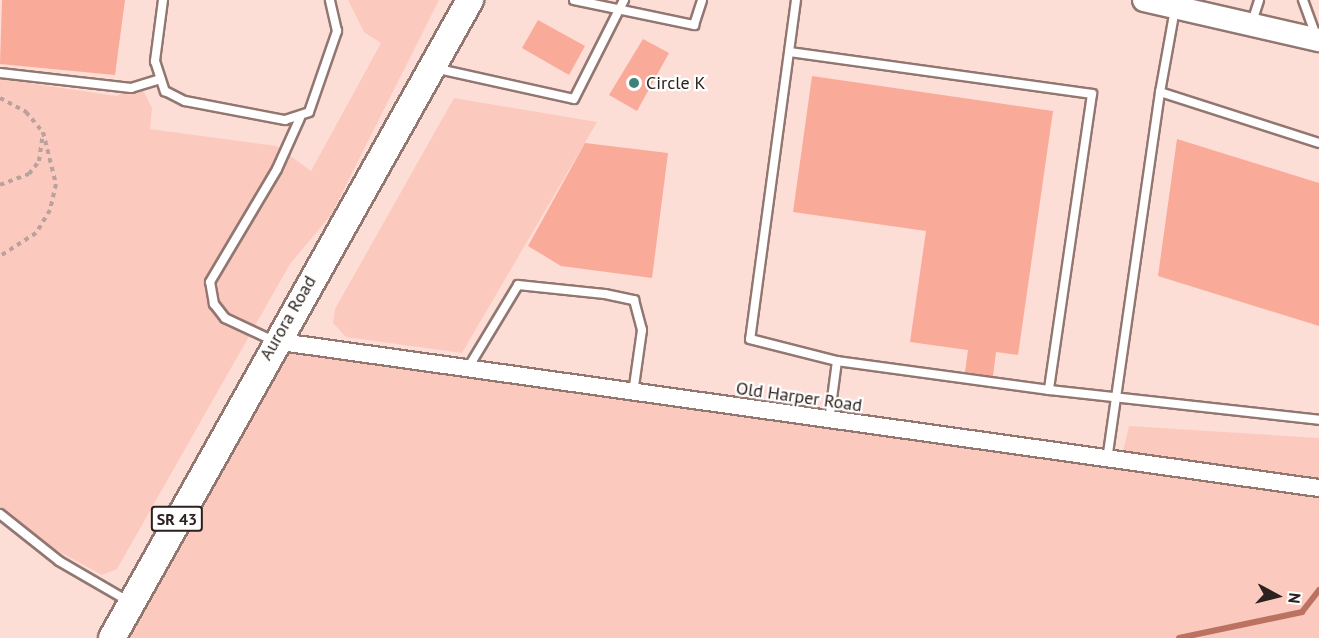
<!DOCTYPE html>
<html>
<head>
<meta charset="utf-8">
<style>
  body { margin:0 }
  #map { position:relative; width:1319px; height:638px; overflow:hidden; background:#fdded7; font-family:"PT Sans",sans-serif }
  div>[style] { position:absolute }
  .green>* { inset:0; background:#fcc9be }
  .stream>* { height:6px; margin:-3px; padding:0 3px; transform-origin:3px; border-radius:3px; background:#bc7261 }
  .building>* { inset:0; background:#f9aa98 }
  .path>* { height:4px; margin-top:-2px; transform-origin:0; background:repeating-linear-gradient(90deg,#baa19c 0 4.5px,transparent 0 9px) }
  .roads { filter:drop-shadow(2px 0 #927771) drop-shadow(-2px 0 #927771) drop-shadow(0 2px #927771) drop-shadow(0 -2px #927771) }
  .lane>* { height:8px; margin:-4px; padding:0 4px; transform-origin:4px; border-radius:4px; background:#fff }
  .street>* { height:16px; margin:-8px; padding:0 8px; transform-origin:8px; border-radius:8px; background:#fff }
  .secondary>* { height:22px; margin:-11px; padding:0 11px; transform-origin:11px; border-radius:11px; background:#fff }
  .primary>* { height:26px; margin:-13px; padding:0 13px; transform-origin:13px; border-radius:13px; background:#fff }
  .dots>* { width:16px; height:16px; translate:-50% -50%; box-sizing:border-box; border:3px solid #fff; border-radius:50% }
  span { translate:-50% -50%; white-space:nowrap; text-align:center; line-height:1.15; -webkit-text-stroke:4.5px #fff; paint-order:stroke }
  .shield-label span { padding:2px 4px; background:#fff; border:2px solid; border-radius:4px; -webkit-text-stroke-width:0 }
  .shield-label { font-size:16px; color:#2c211e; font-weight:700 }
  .poi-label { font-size:18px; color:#2c211e }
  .left { translate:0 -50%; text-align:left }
  .street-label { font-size:18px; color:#2c211e }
  .north { position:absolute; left:1247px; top:566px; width:60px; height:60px; -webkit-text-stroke:4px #fff; paint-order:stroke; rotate:97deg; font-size:16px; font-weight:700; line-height:24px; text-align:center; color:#2c211e }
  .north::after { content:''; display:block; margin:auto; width:21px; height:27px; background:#2c211e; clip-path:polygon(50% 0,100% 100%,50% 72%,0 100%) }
</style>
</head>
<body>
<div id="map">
  <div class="green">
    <i style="clip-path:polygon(348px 0,439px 0,331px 215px,290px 264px,117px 569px,102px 575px,56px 550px,0 507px,0 79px,117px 96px,132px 85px,141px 86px,152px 108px,150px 129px,277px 146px,311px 171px,381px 43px,364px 32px)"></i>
    <i style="clip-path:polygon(454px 98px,597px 122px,462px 353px,346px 337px,333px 323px,335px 309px)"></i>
    <i style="clip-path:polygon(274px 341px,1120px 463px,1129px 426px,1319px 438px,1319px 638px,112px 638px)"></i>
  </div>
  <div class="stream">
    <i style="left:1179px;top:638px;width:126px;rotate:-11.9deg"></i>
    <i style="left:1302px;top:612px;width:28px;rotate:-52deg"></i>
  </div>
  <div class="building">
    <i style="clip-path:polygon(2px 0,125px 0,115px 75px,0 64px)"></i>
    <i style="clip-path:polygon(538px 20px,585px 46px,569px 75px,522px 48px)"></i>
    <i style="clip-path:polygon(643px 39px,669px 53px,637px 111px,609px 95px)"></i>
    <i style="clip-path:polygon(812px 76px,1053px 111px,1018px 355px,996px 352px,993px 376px,965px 372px,968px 350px,910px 342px,926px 231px,793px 212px)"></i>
    <i style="clip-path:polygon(1177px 139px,1319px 183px,1319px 326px,1158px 276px)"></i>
    <i style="clip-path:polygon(585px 143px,668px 153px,652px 278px,561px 266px,528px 246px)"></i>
  </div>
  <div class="path">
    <i style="left:0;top:98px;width:30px;rotate:28deg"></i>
    <i style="left:26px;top:112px;width:26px;rotate:50deg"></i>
    <i style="left:43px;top:132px;width:54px;rotate:76deg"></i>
    <i style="left:56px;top:184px;width:27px;rotate:103deg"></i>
    <i style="left:50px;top:210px;width:27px;rotate:121deg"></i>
    <i style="left:36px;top:233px;width:43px;rotate:147.4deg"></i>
    <i style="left:0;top:185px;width:31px;rotate:-21deg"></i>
    <i style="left:29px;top:174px;width:16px;rotate:-52deg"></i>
    <i style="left:39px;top:161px;width:28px;rotate:-82deg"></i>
  </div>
  <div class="roads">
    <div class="lane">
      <i style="left:163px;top:0;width:62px;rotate:97.5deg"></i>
      <i style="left:155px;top:61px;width:32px;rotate:72deg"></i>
      <i style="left:165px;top:91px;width:22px;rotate:27deg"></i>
      <i style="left:185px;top:101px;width:102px;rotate:10.8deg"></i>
      <i style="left:285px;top:120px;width:25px;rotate:-18deg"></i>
      <i style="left:309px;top:112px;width:86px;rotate:-70.9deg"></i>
      <i style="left:337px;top:31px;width:32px;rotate:-103deg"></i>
      <i style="left:574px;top:0;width:123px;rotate:11.8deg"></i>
      <i style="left:694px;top:25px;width:26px;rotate:-72deg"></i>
      <i style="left:796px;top:0;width:342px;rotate:97.7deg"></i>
      <i style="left:750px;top:339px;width:90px;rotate:14.2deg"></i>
      <i style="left:837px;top:361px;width:61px;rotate:97.6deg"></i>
      <i style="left:1303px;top:0;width:38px;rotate:70deg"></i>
      <i style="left:1175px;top:9px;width:84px;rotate:100.2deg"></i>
      <i style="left:1160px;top:92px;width:167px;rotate:17.8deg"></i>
      <i style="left:1252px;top:22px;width:23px;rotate:-72deg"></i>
      <i style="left:790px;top:52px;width:305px;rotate:7.9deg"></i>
      <i style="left:1092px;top:94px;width:299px;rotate:98.3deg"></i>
      <i style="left:1049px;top:390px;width:272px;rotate:6.3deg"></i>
      <i style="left:434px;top:68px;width:143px;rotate:12.5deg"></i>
      <i style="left:574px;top:99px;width:111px;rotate:-63.2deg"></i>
      <i style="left:0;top:73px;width:132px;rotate:6.5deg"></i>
      <i style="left:131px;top:88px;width:27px;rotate:-17deg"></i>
      <i style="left:274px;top:341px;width:54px;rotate:-154.9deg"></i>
      <i style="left:225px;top:318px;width:18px;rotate:-128deg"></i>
      <i style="left:214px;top:304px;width:22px;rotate:-100deg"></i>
      <i style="left:210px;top:282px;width:131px;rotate:-59.3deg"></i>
      <i style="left:277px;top:169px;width:56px;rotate:-65.7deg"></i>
      <i style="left:837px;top:361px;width:214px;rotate:7.8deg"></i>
      <i style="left:468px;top:368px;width:97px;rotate:-58.9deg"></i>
      <i style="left:518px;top:285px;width:87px;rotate:5.9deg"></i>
      <i style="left:605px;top:294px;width:30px;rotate:12deg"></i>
      <i style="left:634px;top:300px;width:31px;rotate:75deg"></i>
      <i style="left:642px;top:330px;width:64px;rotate:98.1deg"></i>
      <i style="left:1107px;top:460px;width:372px;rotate:-81.8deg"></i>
      <i style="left:0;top:514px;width:75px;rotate:38.5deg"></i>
      <i style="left:59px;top:561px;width:80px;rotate:30.1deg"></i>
    </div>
    <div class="street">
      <i style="left:274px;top:341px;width:1055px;rotate:8.01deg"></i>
    </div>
    <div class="secondary">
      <i style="left:1144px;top:0;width:180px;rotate:12.9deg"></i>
    </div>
    <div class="primary">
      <i style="left:112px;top:638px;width:732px;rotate:-60.7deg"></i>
    </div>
  </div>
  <div class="dots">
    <i style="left:634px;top:83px;background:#3e8379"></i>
  </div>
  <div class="shield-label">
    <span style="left:177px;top:519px">SR 43</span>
  </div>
  <div class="poi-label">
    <span class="left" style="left:646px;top:83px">Circle K</span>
  </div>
  <div class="street-label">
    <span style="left:288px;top:318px;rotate:-60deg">Aurora Road</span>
    <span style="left:799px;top:397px;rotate:8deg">Old Harper Road</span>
  </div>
  <div class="north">N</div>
</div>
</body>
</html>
